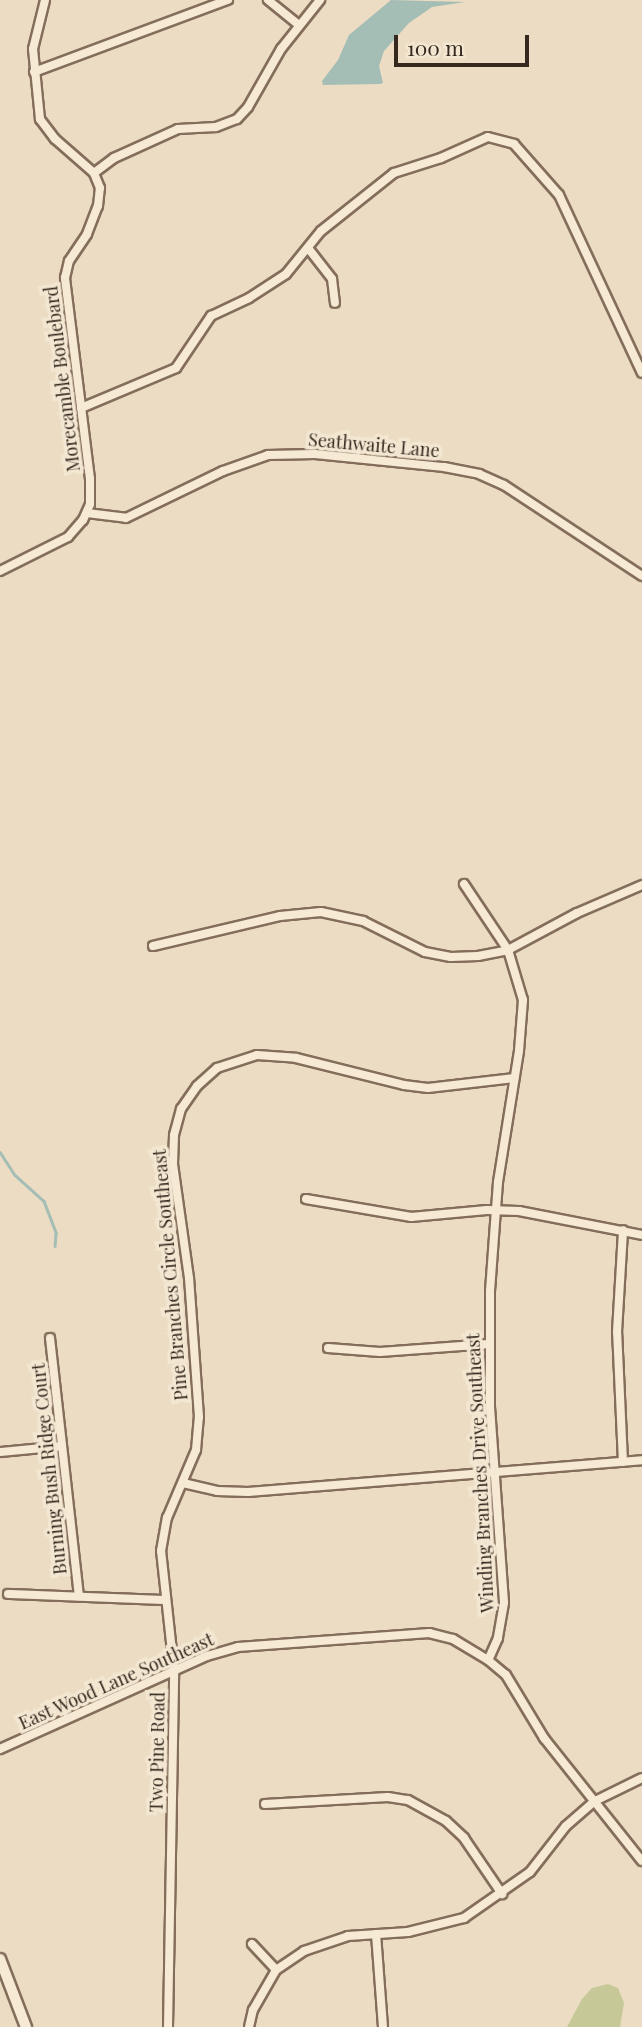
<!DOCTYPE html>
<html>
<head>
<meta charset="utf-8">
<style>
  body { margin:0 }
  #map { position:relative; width:642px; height:2027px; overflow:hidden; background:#ebdcc3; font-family:"Playfair Display",serif }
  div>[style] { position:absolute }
  .green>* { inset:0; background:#c6c997 }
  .water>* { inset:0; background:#a5beb5 }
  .stream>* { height:2.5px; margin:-1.25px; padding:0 1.25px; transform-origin:1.25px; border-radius:1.25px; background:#a5beb5 }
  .roads { filter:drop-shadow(2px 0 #846e5b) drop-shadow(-2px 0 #846e5b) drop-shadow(0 2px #846e5b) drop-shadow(0 -2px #846e5b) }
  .minor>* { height:8px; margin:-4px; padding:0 4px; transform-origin:4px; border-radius:4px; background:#f7ead5 }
  .tertiary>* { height:10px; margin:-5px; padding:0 5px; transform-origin:5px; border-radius:5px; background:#f7ead5 }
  span { translate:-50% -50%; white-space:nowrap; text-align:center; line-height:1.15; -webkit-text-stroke:7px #f3e7d2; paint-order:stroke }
  .street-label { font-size:18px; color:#35281e }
  .scale { position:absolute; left:394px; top:35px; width:135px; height:32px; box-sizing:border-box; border:4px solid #35281e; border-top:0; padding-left:9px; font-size:21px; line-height:24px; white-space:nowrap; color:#35281e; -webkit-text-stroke:5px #f3e7d2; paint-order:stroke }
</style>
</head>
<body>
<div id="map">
  <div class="green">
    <i style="clip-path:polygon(608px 1984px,618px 1988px,624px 2003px,620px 2027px,567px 2027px,582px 1999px,592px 1988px)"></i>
  </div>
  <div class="water">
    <i style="clip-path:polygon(391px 0,465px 2px,432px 7px,409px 23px,384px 51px,379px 66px,383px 83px,380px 84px,323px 85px,322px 81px,338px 60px,349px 35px)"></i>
  </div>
  <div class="stream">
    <i style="left:0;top:1152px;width:27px;rotate:57deg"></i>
    <i style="left:15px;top:1175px;width:39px;rotate:42deg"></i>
    <i style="left:44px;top:1201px;width:34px;rotate:69deg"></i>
    <i style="left:56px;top:1233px;width:13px;rotate:94deg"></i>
  </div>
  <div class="roads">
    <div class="minor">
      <i style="left:268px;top:0;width:40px;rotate:39deg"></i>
      <i style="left:34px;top:72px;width:207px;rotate:-20.4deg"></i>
      <i style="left:94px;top:173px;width:25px;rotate:-37deg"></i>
      <i style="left:114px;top:158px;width:70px;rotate:-24.4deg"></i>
      <i style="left:178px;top:129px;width:38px;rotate:-3deg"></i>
      <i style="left:216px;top:127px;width:22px;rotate:-21deg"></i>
      <i style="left:237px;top:119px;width:16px;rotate:-47deg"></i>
      <i style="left:248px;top:107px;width:67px;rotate:-60.4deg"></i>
      <i style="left:281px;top:49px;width:63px;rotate:-51.5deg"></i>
      <i style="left:308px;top:248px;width:39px;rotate:52deg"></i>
      <i style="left:332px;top:279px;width:24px;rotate:83deg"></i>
      <i style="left:81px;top:408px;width:103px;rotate:-22.8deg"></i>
      <i style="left:176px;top:368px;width:63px;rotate:-56.1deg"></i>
      <i style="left:211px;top:316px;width:42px;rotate:-25.3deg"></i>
      <i style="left:249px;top:298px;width:44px;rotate:-33deg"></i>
      <i style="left:286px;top:274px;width:55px;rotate:-50.9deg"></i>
      <i style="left:321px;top:231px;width:93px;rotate:-38.5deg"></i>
      <i style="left:394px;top:173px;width:49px;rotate:-17.7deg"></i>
      <i style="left:441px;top:158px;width:51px;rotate:-24.1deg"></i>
      <i style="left:488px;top:137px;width:27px;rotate:15deg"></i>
      <i style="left:514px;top:144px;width:68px;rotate:48.6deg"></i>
      <i style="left:559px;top:195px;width:196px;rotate:65deg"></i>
      <i style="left:87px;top:513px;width:39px;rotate:7deg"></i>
      <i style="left:126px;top:518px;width:108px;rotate:-25.9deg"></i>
      <i style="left:223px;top:471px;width:48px;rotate:-19.6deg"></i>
      <i style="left:268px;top:455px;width:47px;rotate:-1.2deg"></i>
      <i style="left:315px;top:454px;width:130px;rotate:5.8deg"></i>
      <i style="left:444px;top:467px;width:36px;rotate:11deg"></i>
      <i style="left:479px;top:474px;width:27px;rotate:24deg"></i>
      <i style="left:504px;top:485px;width:165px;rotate:33.4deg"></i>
      <i style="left:0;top:571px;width:76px;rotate:-26.6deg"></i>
      <i style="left:68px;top:537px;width:23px;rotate:-49deg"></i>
      <i style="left:83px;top:520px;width:17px;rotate:-66deg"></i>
      <i style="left:90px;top:504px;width:25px;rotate:-90deg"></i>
      <i style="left:90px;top:479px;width:203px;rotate:-97.1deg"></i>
      <i style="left:65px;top:278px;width:17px;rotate:-77deg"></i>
      <i style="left:69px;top:261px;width:32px;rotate:-56deg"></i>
      <i style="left:87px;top:234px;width:30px;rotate:-69deg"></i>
      <i style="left:98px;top:206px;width:18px;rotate:-84deg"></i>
      <i style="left:100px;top:188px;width:16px;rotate:-112deg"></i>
      <i style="left:94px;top:173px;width:52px;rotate:-138.9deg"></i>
      <i style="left:55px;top:139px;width:25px;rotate:-127deg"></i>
      <i style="left:40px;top:119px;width:70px;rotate:-95.7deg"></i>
      <i style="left:33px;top:49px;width:50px;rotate:-76.2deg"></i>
      <i style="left:464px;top:884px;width:79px;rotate:56.3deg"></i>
      <i style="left:508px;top:950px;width:52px;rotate:73.3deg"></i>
      <i style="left:523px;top:1000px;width:51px;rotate:94.5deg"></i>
      <i style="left:519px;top:1051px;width:133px;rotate:99.1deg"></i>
      <i style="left:498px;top:1182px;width:109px;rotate:94.2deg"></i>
      <i style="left:490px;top:1291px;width:116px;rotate:90deg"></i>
      <i style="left:490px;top:1407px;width:196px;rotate:85.9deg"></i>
      <i style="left:504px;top:1603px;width:36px;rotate:100deg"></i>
      <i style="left:498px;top:1638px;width:24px;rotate:114deg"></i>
      <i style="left:153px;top:946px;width:130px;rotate:-13.3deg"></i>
      <i style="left:280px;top:916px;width:41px;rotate:-5.6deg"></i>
      <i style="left:321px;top:912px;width:43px;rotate:12.1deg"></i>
      <i style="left:363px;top:921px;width:69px;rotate:26.6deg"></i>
      <i style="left:425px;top:952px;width:26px;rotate:11deg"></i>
      <i style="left:451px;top:957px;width:27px;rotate:-2deg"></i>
      <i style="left:478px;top:956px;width:31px;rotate:-11deg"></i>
      <i style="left:508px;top:950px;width:78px;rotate:-28.2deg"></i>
      <i style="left:577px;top:913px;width:71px;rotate:-23.3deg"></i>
      <i style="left:306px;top:1199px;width:107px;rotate:9.7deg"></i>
      <i style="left:411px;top:1217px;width:76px;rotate:-5.3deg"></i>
      <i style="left:487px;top:1210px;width:32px;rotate:2deg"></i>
      <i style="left:519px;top:1211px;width:125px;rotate:11deg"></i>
      <i style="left:50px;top:1338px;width:260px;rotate:83.6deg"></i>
      <i style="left:328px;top:1348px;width:52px;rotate:4.4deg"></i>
      <i style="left:380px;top:1352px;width:109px;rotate:-4.2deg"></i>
      <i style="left:0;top:1452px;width:62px;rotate:-5.5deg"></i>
      <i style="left:623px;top:1462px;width:130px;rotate:-92.6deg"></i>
      <i style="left:617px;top:1332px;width:102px;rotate:-86.6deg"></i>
      <i style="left:183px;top:1483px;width:35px;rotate:13deg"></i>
      <i style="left:217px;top:1491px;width:31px;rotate:2deg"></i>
      <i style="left:248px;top:1492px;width:395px;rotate:-4.6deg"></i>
      <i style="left:8px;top:1594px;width:158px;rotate:2.2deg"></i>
      <i style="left:0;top:1749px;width:227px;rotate:-24.2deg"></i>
      <i style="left:207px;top:1656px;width:32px;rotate:-16deg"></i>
      <i style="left:238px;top:1647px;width:192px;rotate:-4.2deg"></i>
      <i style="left:429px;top:1633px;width:25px;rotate:14deg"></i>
      <i style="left:453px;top:1639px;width:41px;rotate:31deg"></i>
      <i style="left:488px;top:1660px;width:23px;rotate:40deg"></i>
      <i style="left:506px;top:1675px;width:74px;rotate:58.9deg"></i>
      <i style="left:544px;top:1738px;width:157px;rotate:51.5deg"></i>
      <i style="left:265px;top:1804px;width:123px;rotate:-3.3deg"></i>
      <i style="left:388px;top:1797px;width:20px;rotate:9deg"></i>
      <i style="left:408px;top:1800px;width:43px;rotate:28.9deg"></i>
      <i style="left:446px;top:1821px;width:25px;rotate:43deg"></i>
      <i style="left:464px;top:1838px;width:68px;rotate:55.8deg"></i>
      <i style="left:376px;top:1934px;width:93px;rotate:85.7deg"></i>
      <i style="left:252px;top:1944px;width:35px;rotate:47deg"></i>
      <i style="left:168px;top:2027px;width:357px;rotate:-89deg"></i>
      <i style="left:174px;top:1670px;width:120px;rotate:-96.2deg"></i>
      <i style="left:161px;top:1551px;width:34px;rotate:-80deg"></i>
      <i style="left:167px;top:1518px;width:74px;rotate:-66.9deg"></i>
      <i style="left:196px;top:1450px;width:33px;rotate:-85deg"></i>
      <i style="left:199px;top:1417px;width:139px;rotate:-94.1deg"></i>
      <i style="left:189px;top:1278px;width:115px;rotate:-98deg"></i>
      <i style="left:173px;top:1164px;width:29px;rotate:-88deg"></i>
      <i style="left:174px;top:1135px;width:27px;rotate:-75deg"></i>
      <i style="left:181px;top:1109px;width:28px;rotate:-55deg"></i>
      <i style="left:197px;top:1086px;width:27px;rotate:-42deg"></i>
      <i style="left:217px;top:1068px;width:42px;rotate:-18deg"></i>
      <i style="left:257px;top:1055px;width:39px;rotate:4deg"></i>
      <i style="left:296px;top:1058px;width:111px;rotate:14deg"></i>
      <i style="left:404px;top:1085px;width:24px;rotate:7deg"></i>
      <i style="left:428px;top:1088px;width:87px;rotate:-6.6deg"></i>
      <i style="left:249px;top:2027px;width:17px;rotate:-77deg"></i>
      <i style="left:253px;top:2010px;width:46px;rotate:-60.1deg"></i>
      <i style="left:276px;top:1970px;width:34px;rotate:-34deg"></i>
      <i style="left:304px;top:1951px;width:46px;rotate:-18.8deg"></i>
      <i style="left:348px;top:1936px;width:60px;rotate:-3.8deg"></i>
      <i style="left:408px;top:1932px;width:58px;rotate:-14deg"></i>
      <i style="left:464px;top:1918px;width:80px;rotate:-34.9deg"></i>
      <i style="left:530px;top:1872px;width:58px;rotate:-52deg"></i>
      <i style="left:566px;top:1826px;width:38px;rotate:-41deg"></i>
      <i style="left:595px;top:1801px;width:52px;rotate:-26.1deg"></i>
    </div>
    <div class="tertiary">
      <i style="left:0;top:1959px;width:73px;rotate:69.1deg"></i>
    </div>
  </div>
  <div class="street-label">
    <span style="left:62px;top:379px;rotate:-97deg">Morecamble Boulebard</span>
    <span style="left:374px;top:445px;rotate:5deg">Seathwaite Lane</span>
    <span style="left:170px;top:1275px;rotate:-95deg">Pine Branches Circle Southeast</span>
    <span style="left:49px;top:1469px;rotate:-96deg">Burning Bush Ridge Court</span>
    <span style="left:480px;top:1473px;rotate:-93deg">Winding Branches Drive Southeast</span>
    <span style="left:116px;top:1681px;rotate:-24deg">East Wood Lane Southeast</span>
    <span style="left:157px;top:1752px;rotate:-89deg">Two Pine Road</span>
  </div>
  <div class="scale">100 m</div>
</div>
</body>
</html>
